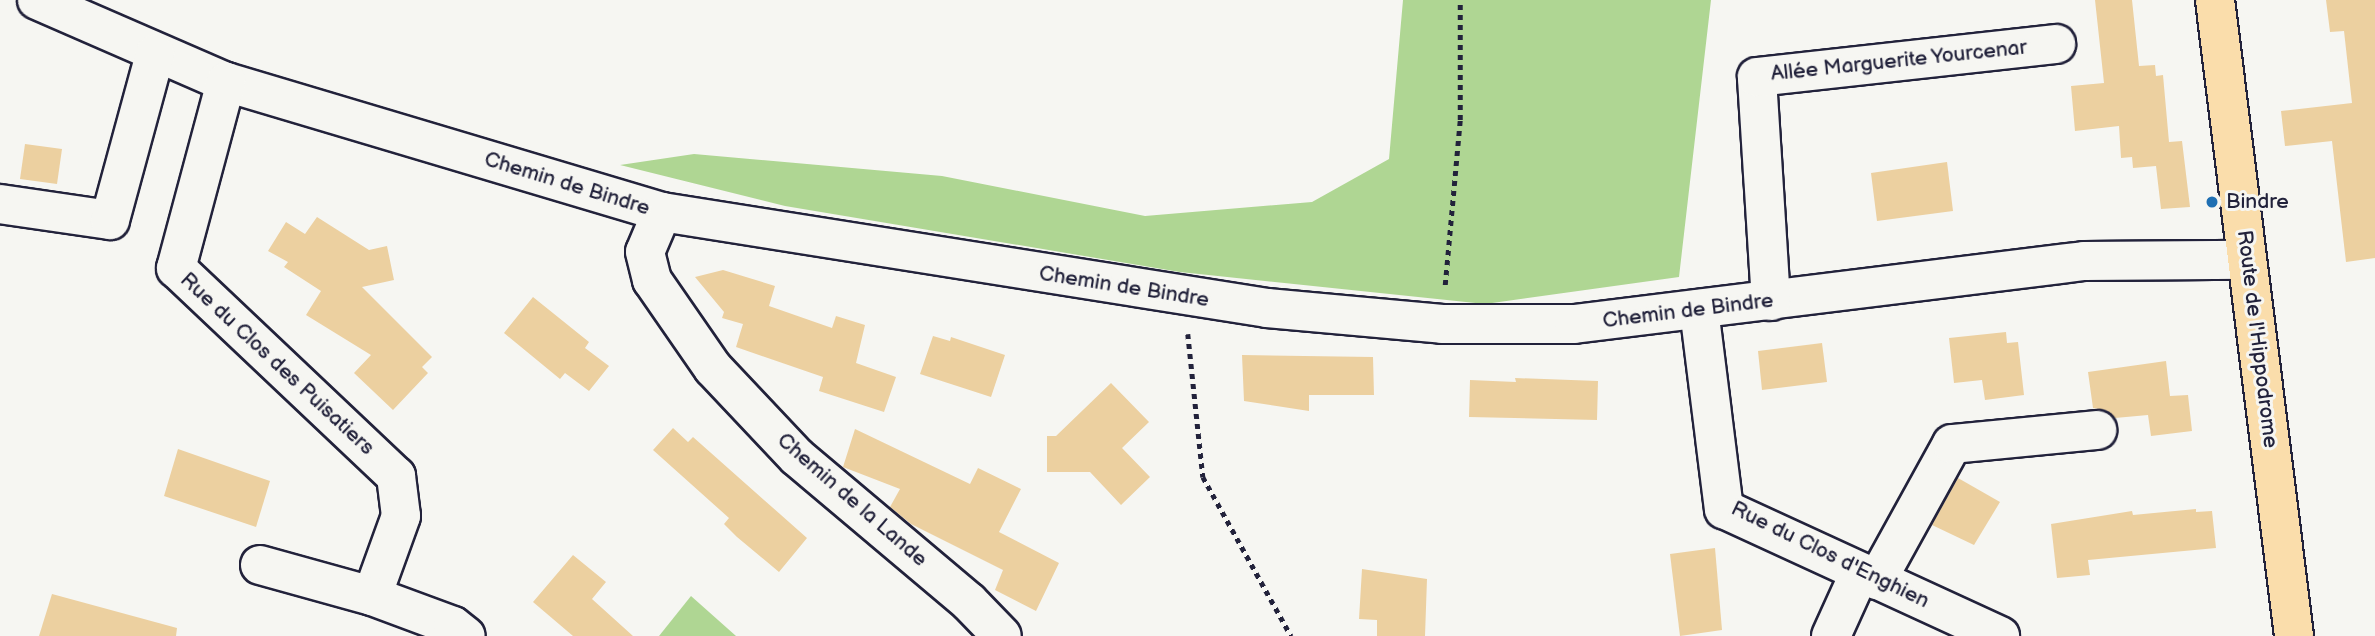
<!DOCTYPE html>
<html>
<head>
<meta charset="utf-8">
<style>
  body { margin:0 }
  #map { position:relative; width:2375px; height:636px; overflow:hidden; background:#f6f6f2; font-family:"Balsamiq Sans",sans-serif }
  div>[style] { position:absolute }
  .green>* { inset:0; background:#afd693 }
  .building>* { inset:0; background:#ecd0a0 }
  .path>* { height:4.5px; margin-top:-2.25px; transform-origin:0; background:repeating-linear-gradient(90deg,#22223b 0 5px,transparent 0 10px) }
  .roads { filter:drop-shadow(2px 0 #22223b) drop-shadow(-2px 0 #22223b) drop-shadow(0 2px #22223b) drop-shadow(0 -2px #22223b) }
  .minor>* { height:38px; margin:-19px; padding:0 19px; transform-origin:19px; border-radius:19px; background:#f6f6f2 }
  .major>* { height:38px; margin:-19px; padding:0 19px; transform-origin:19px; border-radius:19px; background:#faddab }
  .dots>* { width:19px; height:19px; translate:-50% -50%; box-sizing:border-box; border:4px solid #f6f6f2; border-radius:50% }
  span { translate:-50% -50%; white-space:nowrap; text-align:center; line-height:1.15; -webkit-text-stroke:6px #f6f6f2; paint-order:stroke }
  .street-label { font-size:21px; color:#22223b }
  .poi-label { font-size:21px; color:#22223b }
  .left { translate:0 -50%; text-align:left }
</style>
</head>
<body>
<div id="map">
  <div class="green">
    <i style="clip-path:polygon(1403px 0,1711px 0,1679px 277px,1485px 304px,1180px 272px,785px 206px,620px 165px,694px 154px,942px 176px,1145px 216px,1312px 202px,1389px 159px)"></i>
    <i style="clip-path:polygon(691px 596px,736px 636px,659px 636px)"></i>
  </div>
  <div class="building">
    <i style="clip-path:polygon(2095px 0,2132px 0,2139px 66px,2155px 65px,2156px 76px,2163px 75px,2169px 142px,2182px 141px,2190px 207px,2161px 209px,2156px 166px,2133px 168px,2132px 157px,2121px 158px,2119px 126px,2075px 131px,2071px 86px,2104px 83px)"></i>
    <i style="clip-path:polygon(2326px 0,2375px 0,2375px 258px,2346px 262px,2332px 141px,2285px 146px,2281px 111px,2352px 103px,2344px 31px,2330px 32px)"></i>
    <i style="clip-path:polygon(25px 144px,62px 149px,57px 184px,20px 179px)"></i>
    <i style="clip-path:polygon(1947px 162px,1953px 211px,1877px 221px,1871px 173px)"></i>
    <i style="clip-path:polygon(317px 217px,369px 250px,387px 246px,394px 280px,362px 287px,432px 357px,422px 367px,428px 373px,393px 410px,354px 373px,371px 355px,306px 315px,321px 291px,284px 267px,288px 262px,268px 251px,286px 222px,305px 234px)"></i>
    <i style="clip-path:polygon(723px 270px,775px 286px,769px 306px,832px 328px,836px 316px,865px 325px,856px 363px,896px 377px,884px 412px,819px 391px,823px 377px,736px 347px,743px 324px,722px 318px,724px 312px,695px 277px)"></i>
    <i style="clip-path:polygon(533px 297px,589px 342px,585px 348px,609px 366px,589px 391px,565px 373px,560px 379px,504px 333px)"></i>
    <i style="clip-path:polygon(2006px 332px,2007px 343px,2018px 342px,2024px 395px,1985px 400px,1982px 380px,1954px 383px,1949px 338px)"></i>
    <i style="clip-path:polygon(933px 336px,950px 341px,951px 337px,1005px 355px,991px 397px,920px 374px)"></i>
    <i style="clip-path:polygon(1822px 343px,1827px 382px,1762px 390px,1758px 351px)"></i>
    <i style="clip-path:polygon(1242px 355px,1373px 357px,1374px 395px,1309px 395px,1309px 411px,1244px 401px)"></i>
    <i style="clip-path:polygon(2166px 361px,2170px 396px,2188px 395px,2192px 431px,2151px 436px,2148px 415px,2115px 418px,2105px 410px,2093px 408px,2088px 372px)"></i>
    <i style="clip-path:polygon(1515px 378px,1598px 381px,1597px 420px,1469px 417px,1470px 380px,1516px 382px)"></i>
    <i style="clip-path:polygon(1111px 383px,1149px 422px,1122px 448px,1150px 477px,1121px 505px,1090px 472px,1047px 472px,1047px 436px,1056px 436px)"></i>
    <i style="clip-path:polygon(673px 428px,688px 442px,693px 437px,807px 538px,779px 572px,737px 537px,724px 524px,729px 518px,653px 450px)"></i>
    <i style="clip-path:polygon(855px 429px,970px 484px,978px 468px,1021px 489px,999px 532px,1059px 563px,1036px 611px,995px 590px,1003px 570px,911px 524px,890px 507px,900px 489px,843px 467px)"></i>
    <i style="clip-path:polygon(178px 449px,270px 481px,256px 527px,164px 496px)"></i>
    <i style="clip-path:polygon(1958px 478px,2000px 502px,1974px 545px,1932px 525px)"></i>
    <i style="clip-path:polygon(2196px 509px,2196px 512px,2212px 511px,2216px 548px,2088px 560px,2090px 575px,2057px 578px,2051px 524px,2132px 511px,2133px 515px)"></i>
    <i style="clip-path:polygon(1715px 548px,1722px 630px,1680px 636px,1670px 554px)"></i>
    <i style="clip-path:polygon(573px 555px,606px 582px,592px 599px,633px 636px,573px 636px,533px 602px)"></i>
    <i style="clip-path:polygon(1362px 569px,1427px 579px,1425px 636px,1377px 636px,1377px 620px,1359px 619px)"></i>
    <i style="clip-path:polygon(52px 594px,177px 628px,176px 636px,39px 636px)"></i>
  </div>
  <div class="path">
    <i style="left:1445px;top:285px;width:166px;rotate:-84.8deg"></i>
    <i style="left:1460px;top:120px;width:120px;rotate:-90deg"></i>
    <i style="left:1188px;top:334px;width:144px;rotate:84deg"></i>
    <i style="left:1203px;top:477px;width:182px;rotate:61deg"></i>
  </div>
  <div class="roads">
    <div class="minor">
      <i style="left:37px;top:0;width:206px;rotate:23.5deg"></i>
      <i style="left:226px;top:82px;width:455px;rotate:16.6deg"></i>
      <i style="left:662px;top:212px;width:613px;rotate:9.02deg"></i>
      <i style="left:1267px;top:308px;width:176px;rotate:5.2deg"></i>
      <i style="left:1442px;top:324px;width:132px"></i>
      <i style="left:1574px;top:324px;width:514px;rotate:-7.04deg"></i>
      <i style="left:2084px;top:261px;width:163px;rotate:-0.4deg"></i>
      <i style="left:226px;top:82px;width:193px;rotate:105deg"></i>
      <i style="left:176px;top:268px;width:303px;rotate:43.4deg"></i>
      <i style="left:396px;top:476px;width:40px;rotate:82.9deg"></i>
      <i style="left:401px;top:516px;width:85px;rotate:109.9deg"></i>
      <i style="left:0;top:204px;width:111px;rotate:8.3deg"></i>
      <i style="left:110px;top:220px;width:172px;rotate:-74.8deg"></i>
      <i style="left:662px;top:212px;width:43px;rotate:113deg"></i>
      <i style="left:645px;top:252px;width:29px;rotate:76deg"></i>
      <i style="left:652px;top:280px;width:107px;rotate:55.3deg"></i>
      <i style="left:713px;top:368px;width:122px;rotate:46.7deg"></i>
      <i style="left:797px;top:457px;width:225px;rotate:40.1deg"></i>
      <i style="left:969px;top:602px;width:47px;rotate:45.9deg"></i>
      <i style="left:1771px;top:301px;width:224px;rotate:-93.6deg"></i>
      <i style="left:1757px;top:77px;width:301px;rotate:-6.3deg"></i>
      <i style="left:1699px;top:309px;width:202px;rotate:82.9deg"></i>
      <i style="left:1724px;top:509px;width:304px;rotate:24.7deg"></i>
      <i style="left:260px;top:565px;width:116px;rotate:15.5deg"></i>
      <i style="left:372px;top:596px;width:86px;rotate:20.3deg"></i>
      <i style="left:453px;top:626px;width:16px;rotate:38deg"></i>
      <i style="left:1877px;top:580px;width:155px;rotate:-61.1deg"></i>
      <i style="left:1952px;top:444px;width:146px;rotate:-5.5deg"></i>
      <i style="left:1831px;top:636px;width:70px;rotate:-65.6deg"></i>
    </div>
    <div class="major">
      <i style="left:2215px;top:0;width:641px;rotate:82.92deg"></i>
    </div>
  </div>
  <div class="dots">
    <i style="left:2212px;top:202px;background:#1f6fb2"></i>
  </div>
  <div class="street-label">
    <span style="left:1899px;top:61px;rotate:-6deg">Allée Marguerite Yourcenar</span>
    <span style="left:567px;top:184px;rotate:17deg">Chemin de Bindre</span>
    <span style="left:1124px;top:287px;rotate:9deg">Chemin de Bindre</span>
    <span style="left:1688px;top:311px;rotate:-7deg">Chemin de Bindre</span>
    <span style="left:2257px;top:339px;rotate:83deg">Route de l'Hippodrome</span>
    <span style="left:277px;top:364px;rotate:43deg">Rue du Clos des Puisatiers</span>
    <span style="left:852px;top:500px;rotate:41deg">Chemin de la Lande</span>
    <span style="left:1830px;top:555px;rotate:26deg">Rue du Clos d'Enghien</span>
  </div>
  <div class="poi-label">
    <span class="left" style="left:2226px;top:202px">Bindre</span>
  </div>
</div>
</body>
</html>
